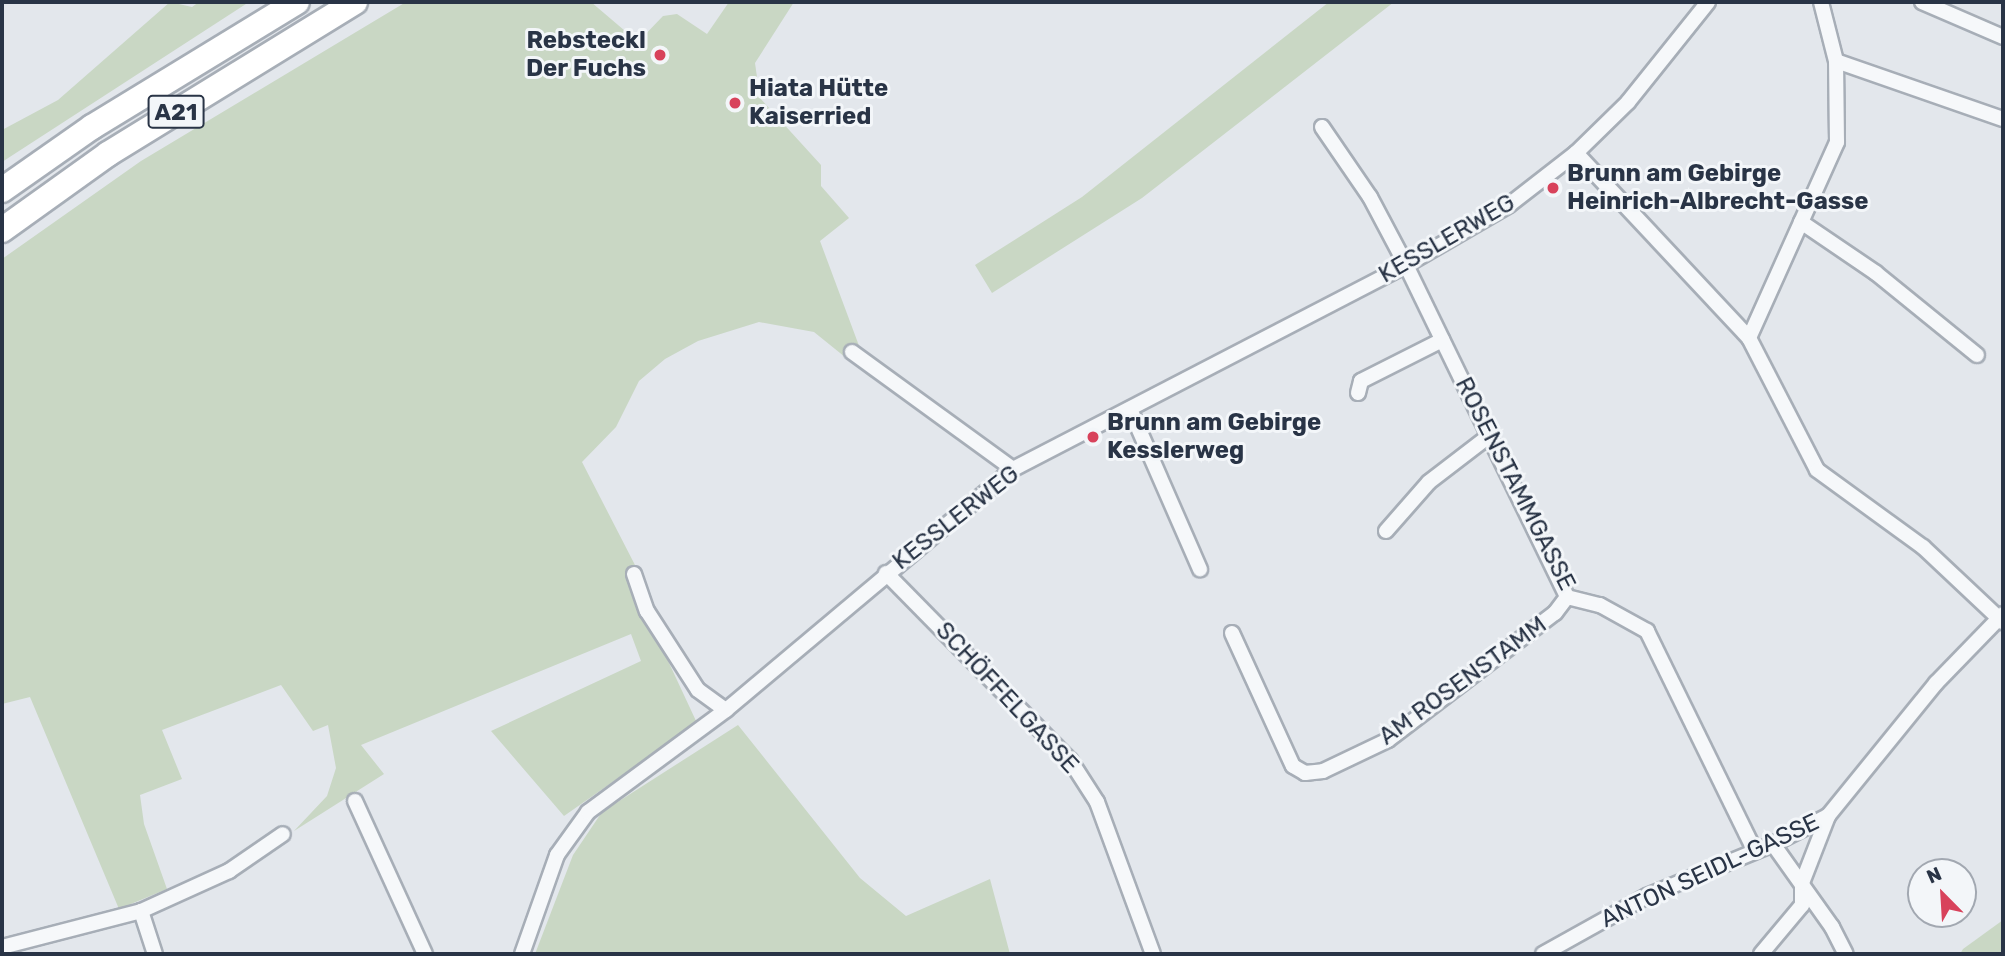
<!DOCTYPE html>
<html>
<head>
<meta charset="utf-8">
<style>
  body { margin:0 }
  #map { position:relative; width:2005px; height:956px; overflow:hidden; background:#e3e7ec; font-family:Rubik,sans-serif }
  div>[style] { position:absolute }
  .green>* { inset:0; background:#c9d7c4 }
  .roads { filter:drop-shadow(2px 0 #a7aeb7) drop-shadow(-2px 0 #a7aeb7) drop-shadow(0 2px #a7aeb7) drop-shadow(0 -2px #a7aeb7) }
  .street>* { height:14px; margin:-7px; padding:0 7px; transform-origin:7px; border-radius:7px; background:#f6f8fa }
  .highway>* { height:24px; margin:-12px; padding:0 12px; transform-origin:12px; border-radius:12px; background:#fff }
  .dots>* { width:19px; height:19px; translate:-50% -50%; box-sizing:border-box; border:4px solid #f3f6f9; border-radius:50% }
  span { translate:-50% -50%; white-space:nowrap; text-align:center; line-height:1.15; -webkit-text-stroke:6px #f3f6f9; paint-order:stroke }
  .shield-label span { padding:2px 5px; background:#f3f6f9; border:2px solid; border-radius:5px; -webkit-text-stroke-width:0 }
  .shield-label { font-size:23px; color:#293446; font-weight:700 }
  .poi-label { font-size:24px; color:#293446; font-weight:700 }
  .right { translate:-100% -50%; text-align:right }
  .left { translate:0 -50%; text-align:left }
  .street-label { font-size:24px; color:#293446 }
  .frame { position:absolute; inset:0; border:4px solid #293446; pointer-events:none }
  .north { position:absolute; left:1907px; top:858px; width:70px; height:70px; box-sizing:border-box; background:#f3f6f9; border:2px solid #a2a8b1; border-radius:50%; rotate:336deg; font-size:19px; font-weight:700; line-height:28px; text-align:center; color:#293446 }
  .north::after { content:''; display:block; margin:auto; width:24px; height:32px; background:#d8425b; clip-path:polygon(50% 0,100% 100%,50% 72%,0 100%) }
</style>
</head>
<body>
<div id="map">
  <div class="green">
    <i style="clip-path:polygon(170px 2px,192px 7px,199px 2px,249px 2px,2px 162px,2px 130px,58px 100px)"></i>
    <i style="clip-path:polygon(406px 2px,591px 2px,638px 42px,663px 16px,677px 14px,707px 34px,729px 2px,794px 2px,755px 63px,760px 98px,821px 165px,821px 186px,849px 218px,820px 241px,871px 378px,814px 332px,759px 322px,698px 341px,665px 359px,639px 381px,616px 427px,582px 462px,636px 567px,628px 575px,697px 723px,564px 816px,491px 731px,641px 661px,631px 634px,361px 745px,384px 774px,294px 831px,327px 796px,336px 768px,328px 725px,313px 731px,281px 685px,162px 730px,182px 779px,140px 795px,144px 824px,167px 889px,119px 909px,30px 697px,2px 704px,2px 259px,141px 161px)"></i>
    <i style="clip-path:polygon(1329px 2px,1394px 2px,1142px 198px,992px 293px,975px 265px,1082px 197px)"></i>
    <i style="clip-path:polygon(738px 725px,860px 878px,906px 916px,990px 879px,1010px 954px,535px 954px,573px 855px,602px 812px)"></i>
    <i style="clip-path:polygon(2003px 920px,2003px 954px,1960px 954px,1963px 949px)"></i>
  </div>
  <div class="roads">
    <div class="street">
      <i style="left:1922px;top:2px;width:88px;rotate:23.4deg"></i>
      <i style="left:1836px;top:61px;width:177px;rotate:19.2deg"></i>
      <i style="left:1322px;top:127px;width:85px;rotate:55.6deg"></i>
      <i style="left:1370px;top:197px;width:77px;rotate:62.1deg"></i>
      <i style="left:1406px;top:265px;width:369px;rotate:64.1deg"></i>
      <i style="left:1567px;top:597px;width:34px;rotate:14deg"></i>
      <i style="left:1600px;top:605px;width:54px;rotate:29deg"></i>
      <i style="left:1647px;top:631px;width:245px;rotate:63.9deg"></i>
      <i style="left:1576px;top:153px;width:253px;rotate:46.9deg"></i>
      <i style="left:1749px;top:338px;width:148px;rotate:62.7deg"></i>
      <i style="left:1817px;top:470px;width:131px;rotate:36deg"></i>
      <i style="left:1923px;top:547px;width:110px;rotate:43.2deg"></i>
      <i style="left:1801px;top:222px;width:91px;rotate:34.2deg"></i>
      <i style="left:1876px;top:273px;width:130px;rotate:39.1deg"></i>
      <i style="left:1749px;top:338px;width:215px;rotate:-65.8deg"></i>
      <i style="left:1837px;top:142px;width:81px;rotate:-90.7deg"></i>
      <i style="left:1836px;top:61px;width:61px;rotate:-104.3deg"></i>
      <i style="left:852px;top:352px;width:199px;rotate:36deg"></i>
      <i style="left:1358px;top:393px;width:12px;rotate:-76deg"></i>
      <i style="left:1361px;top:381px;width:91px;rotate:-26.8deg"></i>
      <i style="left:1130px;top:409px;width:175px;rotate:66.4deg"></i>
      <i style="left:1386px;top:531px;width:65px;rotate:-48.7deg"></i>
      <i style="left:1429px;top:482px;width:76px;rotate:-37.5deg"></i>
      <i style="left:886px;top:573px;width:262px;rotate:45.5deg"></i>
      <i style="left:1070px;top:760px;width:50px;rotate:57.3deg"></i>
      <i style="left:1097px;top:802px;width:162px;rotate:69.8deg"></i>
      <i style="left:634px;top:574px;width:39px;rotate:71deg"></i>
      <i style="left:647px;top:611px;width:94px;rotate:57.2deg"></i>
      <i style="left:698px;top:690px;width:34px;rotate:36deg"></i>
      <i style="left:1232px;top:633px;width:146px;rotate:65.4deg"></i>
      <i style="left:1293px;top:766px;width:14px;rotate:30deg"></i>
      <i style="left:1305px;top:773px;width:18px;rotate:-6deg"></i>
      <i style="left:1323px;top:771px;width:72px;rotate:-25.5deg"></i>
      <i style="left:1388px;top:740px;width:210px;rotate:-37.3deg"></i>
      <i style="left:1555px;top:613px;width:20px;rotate:-53deg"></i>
      <i style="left:355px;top:801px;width:168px;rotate:65.4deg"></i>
      <i style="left:1773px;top:844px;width:102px;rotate:54.6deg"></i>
      <i style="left:1832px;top:927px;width:30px;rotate:63deg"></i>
      <i style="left:141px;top:911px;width:45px;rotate:72deg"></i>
      <i style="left:2px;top:947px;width:144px;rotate:-14.5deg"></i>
      <i style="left:141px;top:911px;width:97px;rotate:-24.4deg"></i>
      <i style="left:229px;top:871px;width:65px;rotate:-34.4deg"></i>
      <i style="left:522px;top:954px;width:105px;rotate:-70.5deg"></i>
      <i style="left:557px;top:855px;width:53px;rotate:-54.2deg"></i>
      <i style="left:588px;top:812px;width:172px;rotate:-36.5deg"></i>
      <i style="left:726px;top:710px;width:375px;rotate:-40deg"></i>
      <i style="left:1013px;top:469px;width:443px;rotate:-27.4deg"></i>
      <i style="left:1406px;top:265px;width:119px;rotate:-30.2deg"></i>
      <i style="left:1509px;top:205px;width:85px;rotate:-37.8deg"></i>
      <i style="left:1576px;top:153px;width:73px;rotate:-44.4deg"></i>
      <i style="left:1628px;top:102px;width:128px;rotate:-51.3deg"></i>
      <i style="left:1543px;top:954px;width:119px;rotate:-29.1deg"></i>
      <i style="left:1647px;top:896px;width:136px;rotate:-22.4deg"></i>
      <i style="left:1773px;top:844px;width:62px;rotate:-27deg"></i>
      <i style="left:1828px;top:816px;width:171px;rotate:-50.9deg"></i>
      <i style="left:1936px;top:683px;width:96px;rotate:-45.8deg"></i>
      <i style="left:1761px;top:954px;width:64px;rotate:-50.1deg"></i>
      <i style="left:1802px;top:905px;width:22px;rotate:-90deg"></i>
      <i style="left:1802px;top:883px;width:72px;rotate:-68.8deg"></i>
    </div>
    <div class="highway">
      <i style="left:2px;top:190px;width:110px;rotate:-35deg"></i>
      <i style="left:92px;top:127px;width:240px;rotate:-31.4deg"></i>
      <i style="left:2px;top:230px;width:130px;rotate:-35.6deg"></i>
      <i style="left:108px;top:154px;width:290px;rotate:-31.6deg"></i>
    </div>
  </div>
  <div class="dots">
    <i style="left:660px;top:55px;background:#d8425b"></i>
    <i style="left:735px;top:103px;background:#d8425b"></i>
    <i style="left:1553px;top:188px;background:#d8425b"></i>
    <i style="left:1093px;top:437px;background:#d8425b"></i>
  </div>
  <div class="shield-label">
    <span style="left:176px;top:112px">A21</span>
  </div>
  <div class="poi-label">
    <span class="right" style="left:646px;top:55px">Rebsteckl<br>Der Fuchs</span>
    <span class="left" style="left:749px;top:103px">Hiata Hütte<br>Kaiserried</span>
    <span class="left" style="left:1567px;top:188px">Brunn am Gebirge<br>Heinrich-Albrecht-Gasse</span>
    <span class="left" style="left:1107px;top:437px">Brunn am Gebirge<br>Kesslerweg</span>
  </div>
  <div class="street-label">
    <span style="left:1447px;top:239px;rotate:-30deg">KESSLERWEG</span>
    <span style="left:1515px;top:484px;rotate:63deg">ROSENSTAMMGASSE</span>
    <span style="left:956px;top:518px;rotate:-38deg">KESSLERWEG</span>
    <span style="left:1463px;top:681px;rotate:-36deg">AM ROSENSTAMM</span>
    <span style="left:1007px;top:698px;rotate:47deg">SCHÖFFELGASSE</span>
    <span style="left:1710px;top:871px;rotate:-25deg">ANTON SEIDL-GASSE</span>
  </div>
  <div class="frame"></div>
  <div class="north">N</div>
</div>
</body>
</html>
